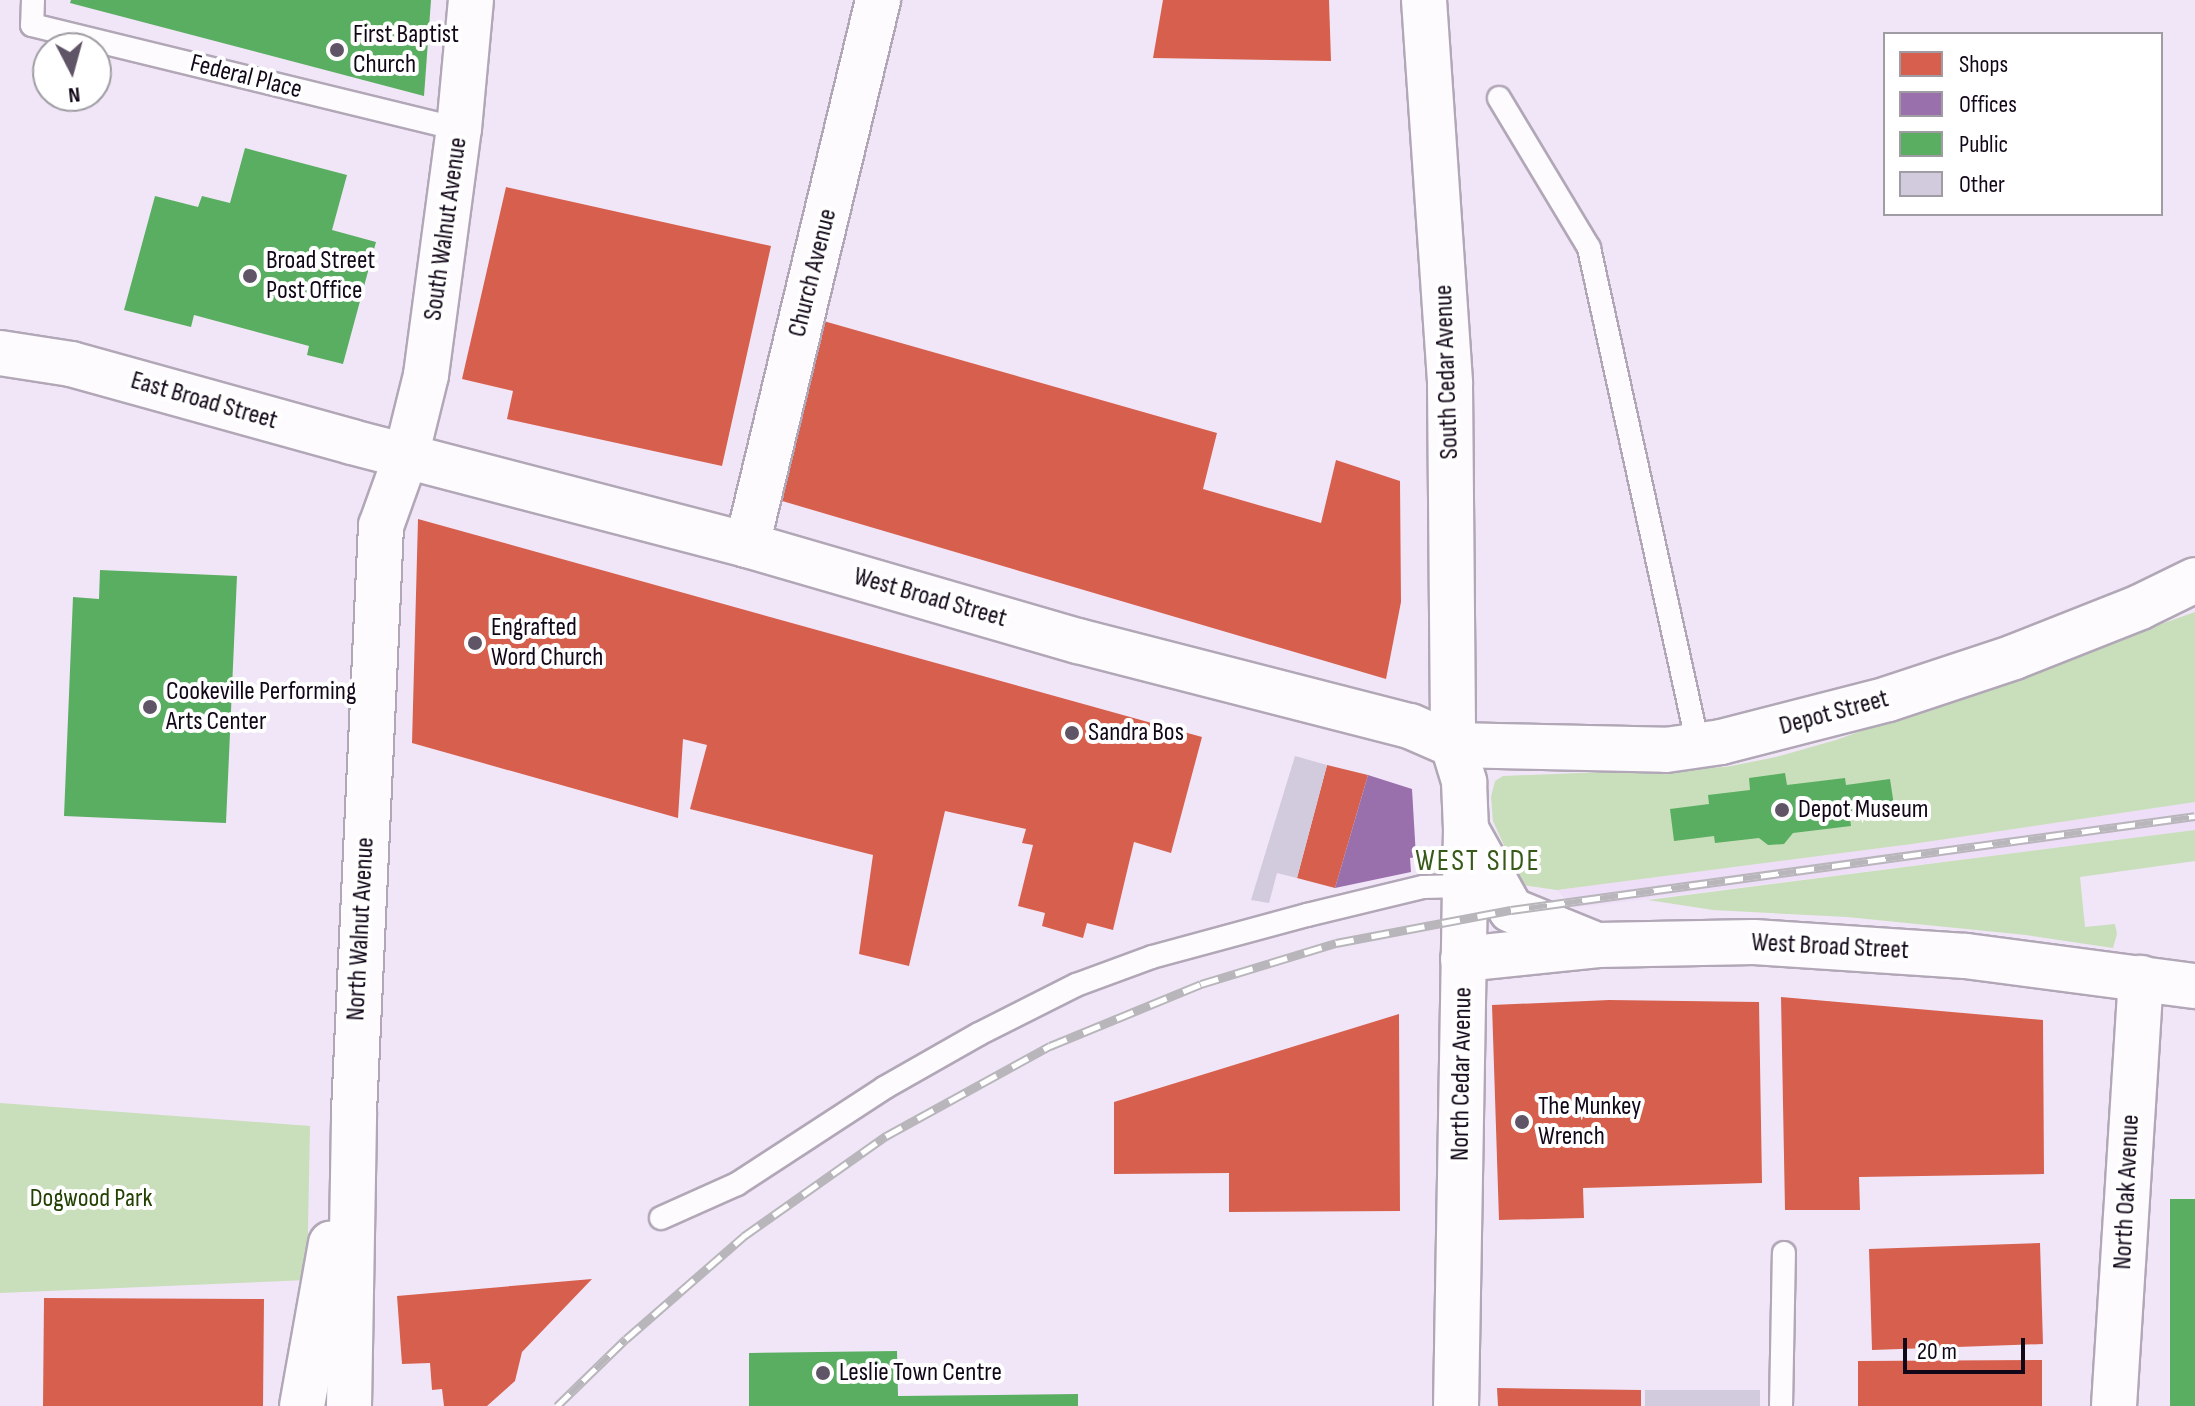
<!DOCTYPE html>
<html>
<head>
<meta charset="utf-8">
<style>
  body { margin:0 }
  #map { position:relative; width:2195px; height:1406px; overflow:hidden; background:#f1e6f7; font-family:"Sofia Sans Condensed",sans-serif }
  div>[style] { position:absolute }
  .built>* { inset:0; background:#eedef8 }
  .green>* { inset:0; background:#c9deba }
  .shops>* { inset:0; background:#d6604d }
  .offices>* { inset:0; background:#9970ab }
  .public>* { inset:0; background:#5aae61 }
  .building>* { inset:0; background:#d2cbdd }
  .roads { filter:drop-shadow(2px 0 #b1a7b7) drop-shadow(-2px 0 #b1a7b7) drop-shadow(0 2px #b1a7b7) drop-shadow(0 -2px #b1a7b7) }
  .service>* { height:22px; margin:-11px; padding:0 11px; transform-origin:11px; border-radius:11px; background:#fdfbfe }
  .minor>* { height:44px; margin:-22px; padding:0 22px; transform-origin:22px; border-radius:22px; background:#fdfbfe }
  .tertiary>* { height:44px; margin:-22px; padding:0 22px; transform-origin:22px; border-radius:22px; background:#fdfbfe }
  .rail>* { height:9px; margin-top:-4.5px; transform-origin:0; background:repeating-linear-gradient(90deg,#fff 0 18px,#b8b6ba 0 36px); box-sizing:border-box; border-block:2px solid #b8b6ba }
  .dots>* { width:22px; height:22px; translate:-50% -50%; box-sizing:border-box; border:4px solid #fff; border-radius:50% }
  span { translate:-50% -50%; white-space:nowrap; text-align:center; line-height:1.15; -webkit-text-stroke:8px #fff; paint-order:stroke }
  .poi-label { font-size:26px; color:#120718 }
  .left { translate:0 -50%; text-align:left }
  .street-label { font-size:26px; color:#120718 }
  .park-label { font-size:26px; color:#234103 }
  .quarter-label { font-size:30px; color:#375919; letter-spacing:2px }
  .legend { position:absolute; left:1883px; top:32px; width:280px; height:184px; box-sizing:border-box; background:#fff; border:2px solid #a09ca3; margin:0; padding:10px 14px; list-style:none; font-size:24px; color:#120718 }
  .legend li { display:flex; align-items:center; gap:16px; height:40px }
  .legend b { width:40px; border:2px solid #a09ca3 }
  .north { position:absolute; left:32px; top:32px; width:80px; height:80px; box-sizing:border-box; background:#fff; border:2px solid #a09ca3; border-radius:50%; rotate:174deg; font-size:22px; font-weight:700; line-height:32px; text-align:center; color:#120718 }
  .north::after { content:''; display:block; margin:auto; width:28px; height:36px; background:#605566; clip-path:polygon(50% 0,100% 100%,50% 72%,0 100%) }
  .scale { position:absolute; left:1903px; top:1338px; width:122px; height:36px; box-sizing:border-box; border:4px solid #120718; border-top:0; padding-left:10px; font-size:24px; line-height:28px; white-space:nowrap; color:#120718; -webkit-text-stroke:6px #fff; paint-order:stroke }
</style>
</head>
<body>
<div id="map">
  <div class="built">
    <i style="clip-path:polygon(2195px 802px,2195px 830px,1574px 908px,1557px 890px,1912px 844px)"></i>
  </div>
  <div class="green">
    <i style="clip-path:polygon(2195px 612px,2195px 802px,1912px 844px,1557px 890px,1522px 885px,1493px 821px,1491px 797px,1495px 781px,1503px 776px,1726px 767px,1776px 757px,1836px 740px)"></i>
    <i style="clip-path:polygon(2195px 830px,2195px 861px,2080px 877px,2085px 927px,2115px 924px,2117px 934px,2113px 948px,2026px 935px,1847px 917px,1713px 910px,1648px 900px)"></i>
    <i style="clip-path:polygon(0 1103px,310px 1126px,307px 1280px,0 1293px)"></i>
  </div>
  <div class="shops">
    <i style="clip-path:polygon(1163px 0,1329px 0,1331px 61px,1153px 58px)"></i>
    <i style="clip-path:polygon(506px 187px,771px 246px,722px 466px,507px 419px,513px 391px,462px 379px)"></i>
    <i style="clip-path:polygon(813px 318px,1217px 433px,1203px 489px,1321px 523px,1336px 460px,1400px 481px,1401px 602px,1386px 679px,772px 498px)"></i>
    <i style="clip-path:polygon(418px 519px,1202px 737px,1171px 853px,1134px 842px,1113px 930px,1087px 923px,1083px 938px,1042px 926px,1045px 913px,1018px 906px,1033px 845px,1022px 843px,1026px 829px,945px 811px,909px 966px,859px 954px,873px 855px,690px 809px,707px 745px,683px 739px,678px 818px,412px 743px)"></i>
    <i style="clip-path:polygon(1327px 765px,1368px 775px,1335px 888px,1297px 878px)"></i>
    <i style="clip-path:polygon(1781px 997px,2043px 1020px,2044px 1174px,1859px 1177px,1860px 1210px,1785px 1210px)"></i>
    <i style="clip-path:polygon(1609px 1000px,1759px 1002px,1762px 1183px,1583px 1188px,1584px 1218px,1499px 1220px,1492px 1005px)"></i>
    <i style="clip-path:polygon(1399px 1014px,1400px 1211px,1229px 1212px,1229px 1173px,1114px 1174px,1114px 1102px)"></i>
    <i style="clip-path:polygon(2040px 1243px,2043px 1344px,1872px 1350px,1869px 1249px)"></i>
    <i style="clip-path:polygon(592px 1279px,522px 1352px,515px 1381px,487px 1406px,444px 1406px,442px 1389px,432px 1390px,430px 1363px,402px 1364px,397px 1296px)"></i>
    <i style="clip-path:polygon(44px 1298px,264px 1299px,263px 1406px,43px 1406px)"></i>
    <i style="clip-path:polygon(2042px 1360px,2042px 1406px,1858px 1406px,1858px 1361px)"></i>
    <i style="clip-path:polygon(1497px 1388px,1641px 1390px,1641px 1406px,1498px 1406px)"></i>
  </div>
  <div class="offices">
    <i style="clip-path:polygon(1368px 775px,1412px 789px,1416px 857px,1410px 858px,1411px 872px,1335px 888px)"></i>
  </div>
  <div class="public">
    <i style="clip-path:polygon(71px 0,431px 0,424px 96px,70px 3px)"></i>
    <i style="clip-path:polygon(245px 148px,347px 175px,332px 230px,376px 242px,343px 364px,307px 355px,309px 346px,194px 315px,191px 327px,124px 310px,155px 196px,198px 207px,202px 196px,230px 203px)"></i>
    <i style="clip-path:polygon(100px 570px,237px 576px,226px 823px,64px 816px,73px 597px,99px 599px)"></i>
    <i style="clip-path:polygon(1785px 773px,1787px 785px,1845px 778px,1846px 785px,1890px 779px,1895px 812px,1850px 818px,1851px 826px,1793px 833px,1784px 844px,1768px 845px,1759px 838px,1715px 843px,1714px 836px,1674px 841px,1670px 809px,1709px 804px,1708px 795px,1750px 790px,1749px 778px)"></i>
    <i style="clip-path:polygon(2170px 1199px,2195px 1199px,2195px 1406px,2170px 1406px)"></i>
    <i style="clip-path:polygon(897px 1351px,898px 1396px,1078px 1394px,1078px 1406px,749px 1406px,749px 1353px)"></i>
  </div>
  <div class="building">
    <i style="clip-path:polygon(1295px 756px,1327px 765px,1297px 878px,1277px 873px,1269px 903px,1251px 900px)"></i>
    <i style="clip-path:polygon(1645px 1390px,1760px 1390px,1760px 1406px,1645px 1406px)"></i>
  </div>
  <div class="roads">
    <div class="service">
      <i style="left:33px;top:0;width:25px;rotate:92deg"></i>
      <i style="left:32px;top:25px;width:439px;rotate:13.7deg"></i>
      <i style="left:1499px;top:98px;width:175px;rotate:59deg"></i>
      <i style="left:1589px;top:248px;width:509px;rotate:77.63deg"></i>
      <i style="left:661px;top:1218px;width:83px;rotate:-24.1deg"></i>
      <i style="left:737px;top:1184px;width:176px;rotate:-33.1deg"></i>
      <i style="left:884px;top:1088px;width:109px;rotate:-29.6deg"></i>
      <i style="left:979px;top:1034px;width:109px;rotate:-26.8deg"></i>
      <i style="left:1076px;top:985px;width:81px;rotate:-20.2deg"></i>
      <i style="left:1152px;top:957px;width:161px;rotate:-15.2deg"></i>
      <i style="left:1307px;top:915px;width:119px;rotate:-13.6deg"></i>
      <i style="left:1423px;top:887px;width:42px;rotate:-1.4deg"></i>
      <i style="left:1781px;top:1406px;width:153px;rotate:-88.9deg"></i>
    </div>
    <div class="minor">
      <i style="left:1424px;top:0;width:385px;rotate:86.1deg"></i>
      <i style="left:1450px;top:384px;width:361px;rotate:89.5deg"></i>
      <i style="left:1453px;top:745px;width:213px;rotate:1.3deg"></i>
      <i style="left:1666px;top:750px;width:56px;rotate:-8.3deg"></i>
      <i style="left:1721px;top:742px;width:172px;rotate:-14.4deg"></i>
      <i style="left:1888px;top:699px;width:133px;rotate:-18.4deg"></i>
      <i style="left:2014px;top:657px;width:136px;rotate:-21.6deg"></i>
      <i style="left:2140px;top:607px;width:61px;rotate:-26.1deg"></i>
      <i style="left:747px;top:545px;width:561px;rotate:-76.48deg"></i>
      <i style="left:2114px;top:1406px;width:429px;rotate:-86.4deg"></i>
    </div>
    <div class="tertiary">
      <i style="left:0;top:353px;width:72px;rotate:8.8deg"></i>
      <i style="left:71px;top:364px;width:292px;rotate:15.5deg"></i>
      <i style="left:352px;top:442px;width:408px;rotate:14.6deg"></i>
      <i style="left:747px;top:545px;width:345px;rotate:16.2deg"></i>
      <i style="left:1078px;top:641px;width:343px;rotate:14.4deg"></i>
      <i style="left:1410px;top:726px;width:47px;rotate:23.8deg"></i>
      <i style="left:1453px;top:745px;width:39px;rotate:73deg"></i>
      <i style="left:1464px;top:782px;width:47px;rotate:87.6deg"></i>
      <i style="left:1466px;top:829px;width:577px;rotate:90.99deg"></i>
      <i style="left:1468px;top:833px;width:88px;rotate:60.8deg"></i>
      <i style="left:1511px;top:910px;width:87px;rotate:22.2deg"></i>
      <i style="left:1463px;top:959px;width:136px;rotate:-5.9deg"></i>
      <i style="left:1598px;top:945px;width:156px;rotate:-1.1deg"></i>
      <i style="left:1754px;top:942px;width:212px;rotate:3.8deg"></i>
      <i style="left:1966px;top:956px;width:231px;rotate:7.5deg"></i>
      <i style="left:302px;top:1406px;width:165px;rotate:-79.9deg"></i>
      <i style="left:349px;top:1406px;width:294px;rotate:-89deg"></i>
      <i style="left:354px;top:1112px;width:587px;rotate:-87.36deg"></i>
      <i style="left:381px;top:526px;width:74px;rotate:-70.3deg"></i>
      <i style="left:406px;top:456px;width:83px;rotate:-76.1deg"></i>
      <i style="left:426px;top:375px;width:248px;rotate:-82.4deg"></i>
      <i style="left:459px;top:129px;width:130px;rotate:-84.7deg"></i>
    </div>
  </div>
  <div class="rail">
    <i style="left:557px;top:1406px;width:96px;rotate:-44.2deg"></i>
    <i style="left:626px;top:1339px;width:157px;rotate:-41.1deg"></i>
    <i style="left:744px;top:1236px;width:174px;rotate:-35.2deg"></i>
    <i style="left:886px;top:1136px;width:187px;rotate:-28.8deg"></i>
    <i style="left:1050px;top:1046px;width:163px;rotate:-22.3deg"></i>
    <i style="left:1201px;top:984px;width:141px;rotate:-16.9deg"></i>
    <i style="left:1336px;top:943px;width:178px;rotate:-10.7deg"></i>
    <i style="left:1511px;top:910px;width:690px;rotate:-7.82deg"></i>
  </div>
  <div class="dots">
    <i style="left:337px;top:50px;background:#605566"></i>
    <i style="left:250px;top:276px;background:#605566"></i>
    <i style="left:475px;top:643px;background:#605566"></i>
    <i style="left:150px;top:707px;background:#605566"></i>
    <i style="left:1072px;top:733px;background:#605566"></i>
    <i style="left:1782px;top:810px;background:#605566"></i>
    <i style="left:1522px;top:1122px;background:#605566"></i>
    <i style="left:823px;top:1373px;background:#605566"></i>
  </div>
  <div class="poi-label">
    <span class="left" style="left:353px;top:50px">First Baptist<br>Church</span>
    <span class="left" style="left:266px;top:276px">Broad Street<br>Post Office</span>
    <span class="left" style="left:491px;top:643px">Engrafted<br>Word Church</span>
    <span class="left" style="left:166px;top:707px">Cookeville Performing<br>Arts Center</span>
    <span class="left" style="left:1088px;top:733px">Sandra Bos</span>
    <span class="left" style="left:1798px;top:810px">Depot Museum</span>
    <span class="left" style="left:1538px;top:1122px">The Munkey<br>Wrench</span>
    <span class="left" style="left:839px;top:1373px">Leslie Town Centre</span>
  </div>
  <div class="street-label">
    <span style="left:246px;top:77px;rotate:14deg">Federal Place</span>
    <span style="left:446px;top:229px;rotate:-82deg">South Walnut Avenue</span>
    <span style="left:813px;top:273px;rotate:-76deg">Church Avenue</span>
    <span style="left:1447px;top:372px;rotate:-92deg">South Cedar Avenue</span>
    <span style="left:204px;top:401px;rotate:16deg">East Broad Street</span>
    <span style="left:930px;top:598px;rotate:16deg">West Broad Street</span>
    <span style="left:1834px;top:713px;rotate:-15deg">Depot Street</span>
    <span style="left:361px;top:929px;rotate:-87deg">North Walnut Avenue</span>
    <span style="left:1830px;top:947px;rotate:3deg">West Broad Street</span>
    <span style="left:1462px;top:1074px;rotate:-89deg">North Cedar Avenue</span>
    <span style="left:2127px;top:1192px;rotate:-87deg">North Oak Avenue</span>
  </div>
  <div class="park-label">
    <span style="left:91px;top:1199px">Dogwood Park</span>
  </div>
  <div class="quarter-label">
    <span style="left:1478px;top:861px">WEST SIDE</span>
  </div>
  <ul class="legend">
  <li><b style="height:22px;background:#d6604d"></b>Shops</li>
  <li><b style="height:22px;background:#9970ab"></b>Offices</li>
  <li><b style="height:22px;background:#5aae61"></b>Public</li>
  <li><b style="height:22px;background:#d2cbdd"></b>Other</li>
  </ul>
  <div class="north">N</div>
  <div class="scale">20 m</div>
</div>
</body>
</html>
